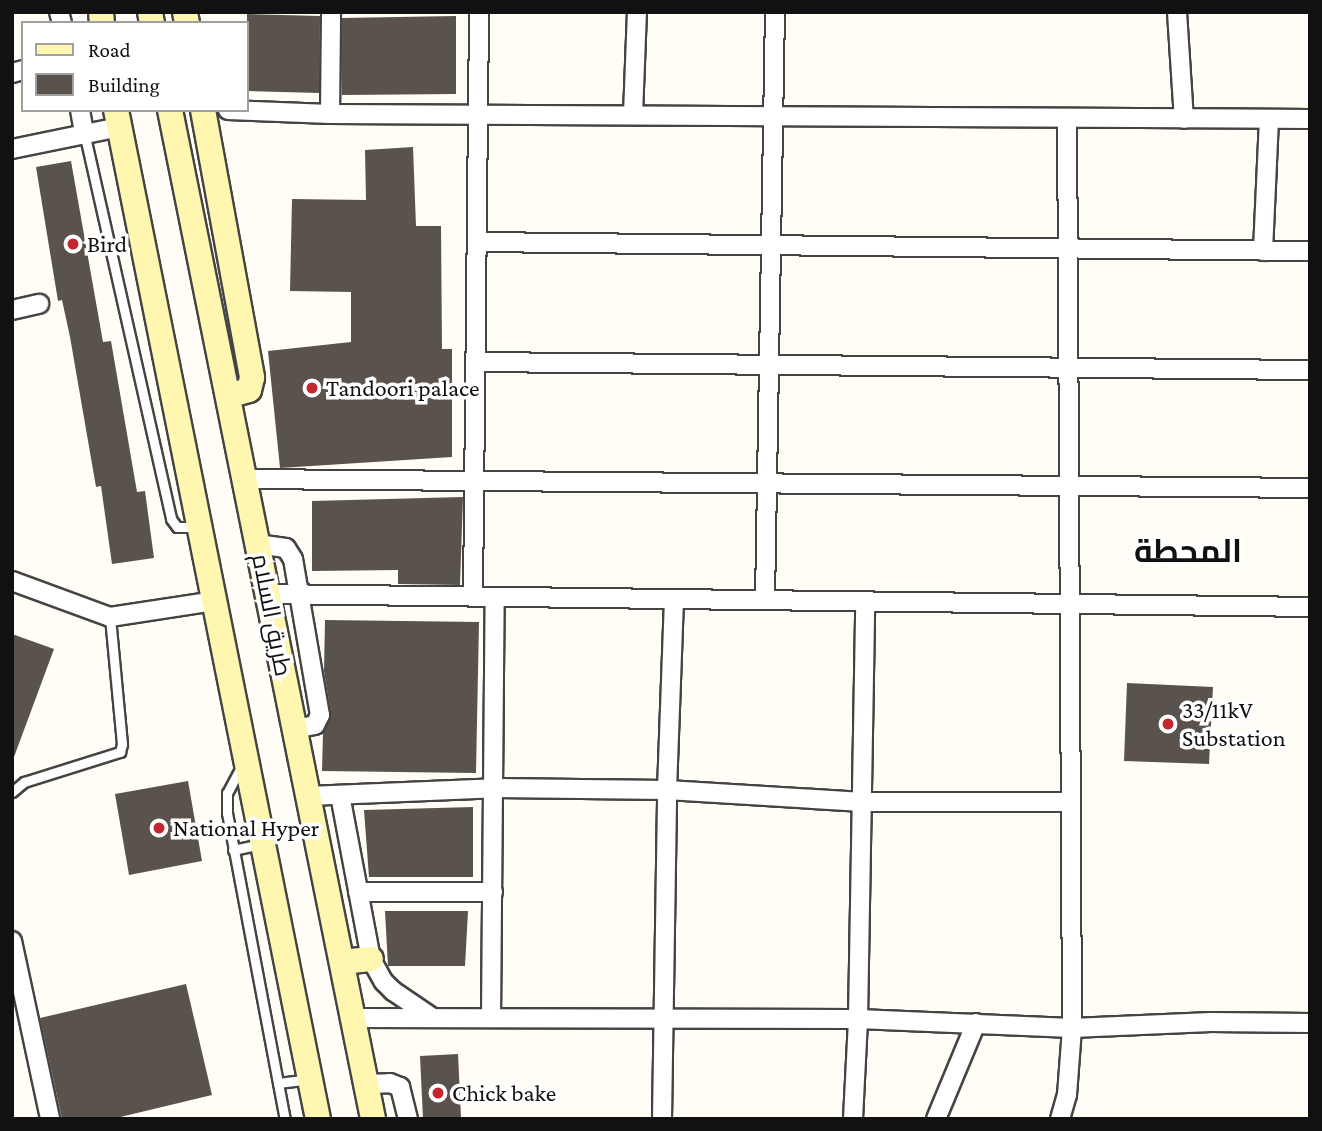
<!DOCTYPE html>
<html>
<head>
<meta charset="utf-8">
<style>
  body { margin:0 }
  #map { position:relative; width:1322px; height:1131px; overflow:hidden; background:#fffdf5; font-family:"Crimson Pro",Cairo,serif }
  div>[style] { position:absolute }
  .building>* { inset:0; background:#5a524d }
  .roads { filter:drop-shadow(2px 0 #444) drop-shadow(-2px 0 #444) drop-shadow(0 2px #444) drop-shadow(0 -2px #444) }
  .lane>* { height:9px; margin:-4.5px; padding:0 4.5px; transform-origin:4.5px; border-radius:4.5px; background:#fff }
  .street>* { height:18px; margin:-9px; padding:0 9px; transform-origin:9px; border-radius:9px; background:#fff }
  .secondary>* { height:24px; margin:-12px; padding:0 12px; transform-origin:12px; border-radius:12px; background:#fff6b0 }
  .dots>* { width:19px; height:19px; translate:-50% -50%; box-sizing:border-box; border:4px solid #fff; border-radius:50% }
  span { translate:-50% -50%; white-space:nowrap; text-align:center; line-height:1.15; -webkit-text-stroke:7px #fff; paint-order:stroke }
  .poi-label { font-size:24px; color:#111 }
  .left { translate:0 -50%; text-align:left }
  .street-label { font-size:24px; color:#111 }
  .district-label { font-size:32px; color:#111; font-weight:700 }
  .frame { position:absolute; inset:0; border:14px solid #111; pointer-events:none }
  .legend { position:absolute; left:21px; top:21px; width:228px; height:91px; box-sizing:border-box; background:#fff; border:2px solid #a0a0a0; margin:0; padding:9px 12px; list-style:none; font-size:21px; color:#111 }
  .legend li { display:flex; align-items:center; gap:14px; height:35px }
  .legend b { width:35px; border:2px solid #a0a0a0 }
</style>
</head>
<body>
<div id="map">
  <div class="building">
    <i style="clip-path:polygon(247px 14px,320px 16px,319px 93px,247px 91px)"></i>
    <i style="clip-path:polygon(456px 16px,456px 94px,342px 95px,342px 18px)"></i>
    <i style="clip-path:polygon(413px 147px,416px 226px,441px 226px,442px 349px,452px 349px,452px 457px,280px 468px,268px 351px,351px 342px,351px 292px,290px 291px,292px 199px,366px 200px,365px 150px)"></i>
    <i style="clip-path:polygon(71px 161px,103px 342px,111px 341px,137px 492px,145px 491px,154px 558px,112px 564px,101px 486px,96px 487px,70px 337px,62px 300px,58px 301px,36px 167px)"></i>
    <i style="clip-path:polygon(463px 497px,460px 585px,398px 584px,398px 570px,312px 571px,312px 501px)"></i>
    <i style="clip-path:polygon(325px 620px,479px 622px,476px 773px,322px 771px,323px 733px,331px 714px,324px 671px)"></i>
    <i style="clip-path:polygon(12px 634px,54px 649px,14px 757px,12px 756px)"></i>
    <i style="clip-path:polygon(1127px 683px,1213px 687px,1209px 764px,1124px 761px)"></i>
    <i style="clip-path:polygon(188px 781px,202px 861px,129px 875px,115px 794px)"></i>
    <i style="clip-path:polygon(473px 807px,473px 877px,369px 877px,364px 810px)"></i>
    <i style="clip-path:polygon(385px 911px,468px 911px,465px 966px,388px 966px)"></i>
    <i style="clip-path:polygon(186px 984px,212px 1095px,112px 1119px,62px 1119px,40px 1018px)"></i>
    <i style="clip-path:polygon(458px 1054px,461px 1118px,423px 1119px,420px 1056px)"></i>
  </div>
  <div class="roads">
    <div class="lane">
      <i style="left:84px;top:132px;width:397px;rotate:77.3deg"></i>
      <i style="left:171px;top:519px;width:10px;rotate:53deg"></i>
      <i style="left:177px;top:527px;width:19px"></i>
      <i style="left:241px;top:767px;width:30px;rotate:118deg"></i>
      <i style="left:227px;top:793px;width:20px;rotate:90deg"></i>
      <i style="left:227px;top:813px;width:311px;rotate:79.3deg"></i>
      <i style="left:12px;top:792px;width:16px;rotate:-40deg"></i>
      <i style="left:24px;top:782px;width:101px;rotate:-17.4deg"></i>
      <i style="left:120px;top:752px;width:8px;rotate:-76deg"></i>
      <i style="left:122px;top:744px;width:128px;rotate:-95.4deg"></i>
      <i style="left:233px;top:850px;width:29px;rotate:-12deg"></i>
      <i style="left:278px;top:1083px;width:31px;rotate:-7deg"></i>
    </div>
    <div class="street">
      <i style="left:59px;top:12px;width:11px;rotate:75deg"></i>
      <i style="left:1177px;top:12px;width:107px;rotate:86.3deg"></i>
      <i style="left:12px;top:73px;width:11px;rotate:-15deg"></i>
      <i style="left:80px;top:110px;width:22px;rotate:80deg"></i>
      <i style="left:228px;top:110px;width:102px;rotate:2.2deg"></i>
      <i style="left:330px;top:114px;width:980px;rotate:0.29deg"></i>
      <i style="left:330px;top:114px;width:102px;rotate:-89.4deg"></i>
      <i style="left:633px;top:115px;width:103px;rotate:-87.8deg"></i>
      <i style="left:12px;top:149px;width:109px;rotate:-11.6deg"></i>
      <i style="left:477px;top:242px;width:833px;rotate:0.62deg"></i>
      <i style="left:1263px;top:251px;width:132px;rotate:-87.4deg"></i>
      <i style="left:12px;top:310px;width:28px;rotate:-13deg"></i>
      <i style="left:476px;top:362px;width:834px;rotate:0.55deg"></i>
      <i style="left:244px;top:479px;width:1066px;rotate:0.48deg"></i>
      <i style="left:257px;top:544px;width:29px;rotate:8deg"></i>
      <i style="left:286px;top:548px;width:13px;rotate:58deg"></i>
      <i style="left:293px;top:559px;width:158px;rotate:80.2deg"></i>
      <i style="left:320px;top:715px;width:11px;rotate:117deg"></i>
      <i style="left:315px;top:725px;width:21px;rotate:169deg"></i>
      <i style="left:12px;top:581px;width:104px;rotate:20.2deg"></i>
      <i style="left:110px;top:617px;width:105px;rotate:-8.7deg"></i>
      <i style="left:267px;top:594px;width:1043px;rotate:0.71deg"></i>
      <i style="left:473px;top:597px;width:585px;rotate:-89.41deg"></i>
      <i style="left:765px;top:600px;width:588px;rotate:-89.03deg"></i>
      <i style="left:340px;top:795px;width:167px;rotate:79.3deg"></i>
      <i style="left:371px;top:959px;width:26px;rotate:61deg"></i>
      <i style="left:384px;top:982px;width:13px;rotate:45deg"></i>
      <i style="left:393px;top:991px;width:48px;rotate:34deg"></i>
      <i style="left:308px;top:796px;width:187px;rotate:-2.4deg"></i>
      <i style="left:495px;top:788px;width:172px;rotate:0.7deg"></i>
      <i style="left:667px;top:790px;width:196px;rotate:3.5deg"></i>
      <i style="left:863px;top:802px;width:207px"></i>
      <i style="left:358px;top:892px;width:135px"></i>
      <i style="left:12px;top:941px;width:182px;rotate:77.9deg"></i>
      <i style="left:354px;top:1018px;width:504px;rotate:0.11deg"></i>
      <i style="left:858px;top:1019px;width:214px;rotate:2.4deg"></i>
      <i style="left:1072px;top:1028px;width:139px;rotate:-2.5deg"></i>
      <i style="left:1211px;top:1022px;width:99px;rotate:0.6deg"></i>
      <i style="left:491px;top:1018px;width:421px;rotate:-89.5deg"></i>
      <i style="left:366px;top:1084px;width:24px;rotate:-2deg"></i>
      <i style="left:390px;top:1083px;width:11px;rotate:22deg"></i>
      <i style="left:400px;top:1087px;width:33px;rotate:76deg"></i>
      <i style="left:662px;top:1119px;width:329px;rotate:-89.1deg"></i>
      <i style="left:667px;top:790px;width:191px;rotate:-87.9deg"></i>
      <i style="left:853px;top:1119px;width:100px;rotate:-87.1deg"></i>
      <i style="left:858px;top:1019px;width:417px;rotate:-89deg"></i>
      <i style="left:936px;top:1119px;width:104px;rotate:-67.4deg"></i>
      <i style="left:1060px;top:1119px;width:25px;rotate:-74deg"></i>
      <i style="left:1067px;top:1095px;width:67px;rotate:-85.7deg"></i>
      <i style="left:1072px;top:1028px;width:910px;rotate:-90.31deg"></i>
    </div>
    <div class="secondary">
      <i style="left:101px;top:12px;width:11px;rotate:85deg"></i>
      <i style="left:150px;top:12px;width:11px;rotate:80deg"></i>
      <i style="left:185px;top:12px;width:11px;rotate:80deg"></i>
      <i style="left:116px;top:110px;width:1029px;rotate:78.68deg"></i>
      <i style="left:170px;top:110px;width:1029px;rotate:78.62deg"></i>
      <i style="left:203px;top:110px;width:272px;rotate:79.6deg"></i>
      <i style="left:252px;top:378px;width:12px;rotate:104deg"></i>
      <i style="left:249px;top:390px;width:22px;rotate:164deg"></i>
      <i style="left:342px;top:962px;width:29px;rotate:-6deg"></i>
    </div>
  </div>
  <div class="dots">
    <i style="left:73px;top:244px;background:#c4262e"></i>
    <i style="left:312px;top:388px;background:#c4262e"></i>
    <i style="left:1168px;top:724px;background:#c4262e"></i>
    <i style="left:159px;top:828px;background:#c4262e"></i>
    <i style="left:438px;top:1093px;background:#c4262e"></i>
  </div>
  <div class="poi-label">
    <span class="left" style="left:87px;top:244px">Bird</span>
    <span class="left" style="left:326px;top:388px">Tandoori palace</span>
    <span class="left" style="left:1182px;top:724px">33/11kV<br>Substation</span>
    <span class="left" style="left:173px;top:828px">National Hyper</span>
    <span class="left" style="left:452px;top:1093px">Chick bake</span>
  </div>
  <div class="street-label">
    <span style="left:272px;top:615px;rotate:79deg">طريق السلام</span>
  </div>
  <div class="district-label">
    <span style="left:1188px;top:551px">المحطة</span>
  </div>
  <div class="frame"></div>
  <ul class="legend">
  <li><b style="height:9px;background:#fff6b0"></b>Road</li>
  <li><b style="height:19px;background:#5a524d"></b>Building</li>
  </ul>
</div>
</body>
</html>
